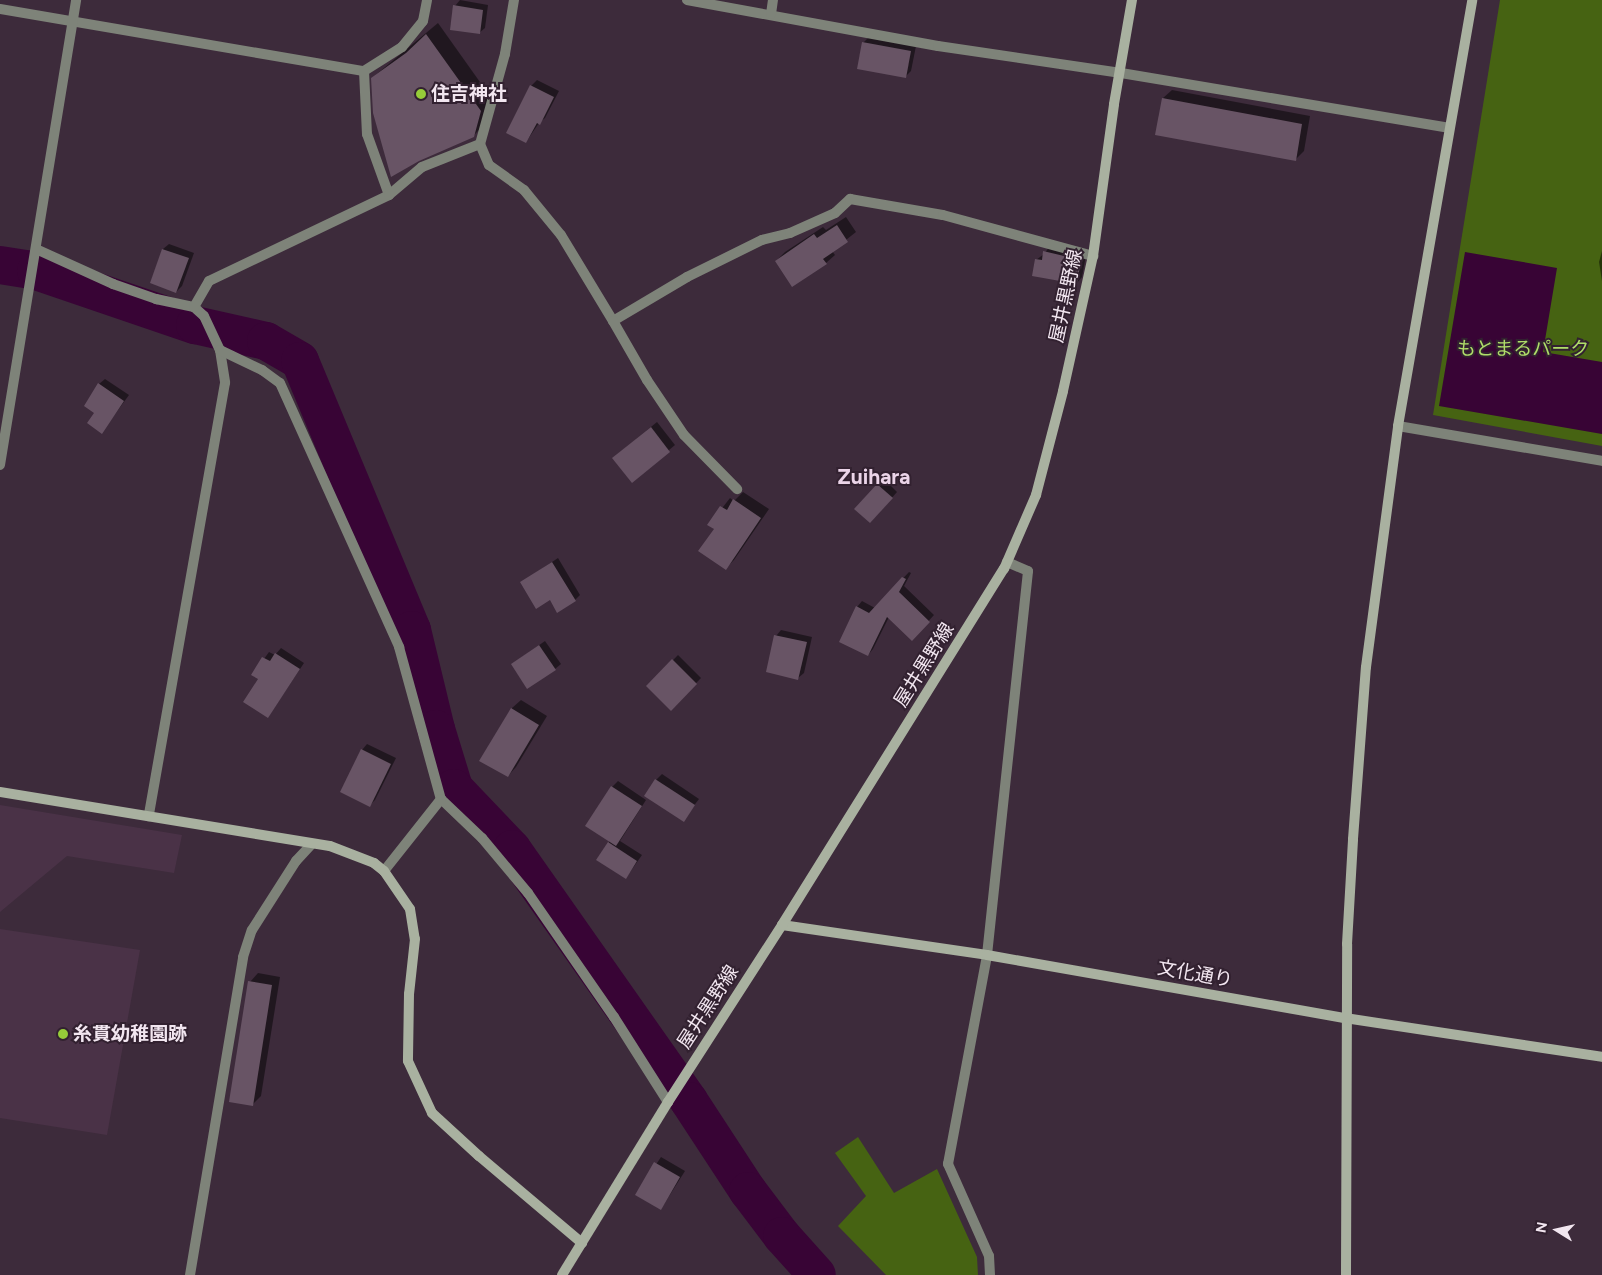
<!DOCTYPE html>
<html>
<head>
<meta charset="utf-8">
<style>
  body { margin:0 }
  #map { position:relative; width:1602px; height:1275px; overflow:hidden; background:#3d2b3b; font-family:Figtree,"Noto Sans JP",sans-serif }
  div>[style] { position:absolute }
  .built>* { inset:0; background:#4a3247 }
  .green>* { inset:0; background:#466312 }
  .water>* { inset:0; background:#380435 }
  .shadow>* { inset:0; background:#0007 }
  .river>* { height:38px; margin:-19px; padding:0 19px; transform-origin:19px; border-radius:19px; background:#380435 }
  .building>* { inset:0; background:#685465 }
  .street>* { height:10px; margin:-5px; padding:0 5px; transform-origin:5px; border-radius:5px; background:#7e8379 }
  .secondary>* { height:10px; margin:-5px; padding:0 5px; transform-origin:5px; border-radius:5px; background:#a9b1a0 }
  .dots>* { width:14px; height:14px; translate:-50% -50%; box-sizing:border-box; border:2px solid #322130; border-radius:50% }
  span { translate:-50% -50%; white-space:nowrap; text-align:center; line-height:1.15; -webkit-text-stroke:4px #322130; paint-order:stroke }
  .poi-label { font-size:19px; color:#f2e6f0; font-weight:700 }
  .left { translate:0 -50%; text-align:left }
  .street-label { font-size:19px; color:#f2e6f0 }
  .park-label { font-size:19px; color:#afde69 }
  .quarter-label { font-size:21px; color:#ebd4e8; font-weight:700 }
  .north { position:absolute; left:1532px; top:1205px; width:50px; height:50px; -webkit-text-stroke:4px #322130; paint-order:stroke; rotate:280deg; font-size:14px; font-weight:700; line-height:20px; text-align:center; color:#f2e6f0 }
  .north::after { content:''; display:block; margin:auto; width:18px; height:22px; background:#f2e6f0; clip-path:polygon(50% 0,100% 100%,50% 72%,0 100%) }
</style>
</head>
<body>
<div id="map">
  <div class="built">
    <i style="clip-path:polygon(0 805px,182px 835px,174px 873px,67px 856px,0 912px)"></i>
    <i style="clip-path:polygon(0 929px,140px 950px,107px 1135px,0 1118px)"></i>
  </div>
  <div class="green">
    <i style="clip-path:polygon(1500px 0,1602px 0,1602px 446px,1433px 415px)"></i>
    <i style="clip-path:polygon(858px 1137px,894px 1193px,937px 1169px,977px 1257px,978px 1275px,886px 1275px,838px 1226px,866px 1196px,835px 1153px)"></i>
  </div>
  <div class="water">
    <i style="clip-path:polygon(1465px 252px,1557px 268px,1543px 352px,1602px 362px,1602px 434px,1439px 406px)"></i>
  </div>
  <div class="shadow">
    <i style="clip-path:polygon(460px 0,488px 5px,485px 28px,479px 33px,455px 6px)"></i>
    <i style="clip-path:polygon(438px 23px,492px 99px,485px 124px,473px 136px,372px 78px)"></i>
    <i style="clip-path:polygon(869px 37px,916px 46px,911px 71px,905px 77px,863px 43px)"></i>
    <i style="clip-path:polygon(537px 80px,559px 91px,545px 118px,539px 123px,526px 142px,508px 132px,531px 86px)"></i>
    <i style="clip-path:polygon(1172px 90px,1310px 116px,1304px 151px,1295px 160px,1163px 98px)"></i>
    <i style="clip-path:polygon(846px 217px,856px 232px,832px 251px,835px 255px,826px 263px,776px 261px,785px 252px,823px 227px,826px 230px)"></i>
    <i style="clip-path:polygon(169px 244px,194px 253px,182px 286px,176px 292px,151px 282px,163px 249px)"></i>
    <i style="clip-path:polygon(1050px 246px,1086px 255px,1082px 277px,1077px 283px,1036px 260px,1044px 254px)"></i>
    <i style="clip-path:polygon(1602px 251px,1602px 281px,1599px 262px)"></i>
    <i style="clip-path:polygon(105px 379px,129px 395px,102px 432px,96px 412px,99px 384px)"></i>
    <i style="clip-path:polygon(657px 422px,675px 445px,632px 481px,619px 453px)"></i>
    <i style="clip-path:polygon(884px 479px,897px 492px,876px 516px,856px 509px)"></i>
    <i style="clip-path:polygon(743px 492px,769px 509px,734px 560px,726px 568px,715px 529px,709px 525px,730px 498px,734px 501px)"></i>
    <i style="clip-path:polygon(558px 558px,580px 595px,575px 600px,550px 598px,522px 582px)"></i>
    <i style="clip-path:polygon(909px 572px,911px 573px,904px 586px,934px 615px,912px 639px,889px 617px,873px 649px,868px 655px,857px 607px,862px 601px,875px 608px)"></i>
    <i style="clip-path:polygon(781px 630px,812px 637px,804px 673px,798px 678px,776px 636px)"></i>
    <i style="clip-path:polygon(545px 641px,561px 664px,555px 669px,512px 664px)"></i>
    <i style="clip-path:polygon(281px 648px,304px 663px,268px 717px,260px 679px,253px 674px,269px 652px,275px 655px)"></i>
    <i style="clip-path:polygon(678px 655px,701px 678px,671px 709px,648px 686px)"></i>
    <i style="clip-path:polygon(521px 700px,547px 716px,516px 767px,508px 776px,481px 760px,512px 708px)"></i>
    <i style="clip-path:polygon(367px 744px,396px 758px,375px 800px,370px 805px,362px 750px)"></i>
    <i style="clip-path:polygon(662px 774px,699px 799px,683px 820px,656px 780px)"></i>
    <i style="clip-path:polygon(618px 781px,646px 800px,620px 841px,642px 855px,626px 878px,609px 843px,612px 787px)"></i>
    <i style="clip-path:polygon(258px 973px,280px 977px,261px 1096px,252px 1105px,250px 982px)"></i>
    <i style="clip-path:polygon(661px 1157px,685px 1171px,661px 1209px,636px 1195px)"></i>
  </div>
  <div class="river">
    <i style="left:0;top:265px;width:36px;rotate:9deg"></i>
    <i style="left:36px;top:271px;width:168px;rotate:18.8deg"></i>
    <i style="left:195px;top:325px;width:73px;rotate:12.7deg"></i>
    <i style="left:266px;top:341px;width:39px;rotate:30deg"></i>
    <i style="left:300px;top:361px;width:291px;rotate:67.4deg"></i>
    <i style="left:412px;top:630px;width:102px;rotate:76.4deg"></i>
    <i style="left:436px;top:729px;width:62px;rotate:73deg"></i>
    <i style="left:454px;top:788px;width:84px;rotate:46.4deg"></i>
    <i style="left:512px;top:849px;width:308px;rotate:54.9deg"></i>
    <i style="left:689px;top:1101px;width:108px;rotate:56.8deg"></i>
    <i style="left:748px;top:1191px;width:56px;rotate:52.9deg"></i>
    <i style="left:782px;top:1236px;width:52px;rotate:48.1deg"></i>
  </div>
  <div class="building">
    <i style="clip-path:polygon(453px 5px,483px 10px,480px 34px,450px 30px)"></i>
    <i style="clip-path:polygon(426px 34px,481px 111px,474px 137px,419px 161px,391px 177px,373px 113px,371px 78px,406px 53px)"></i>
    <i style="clip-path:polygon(862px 42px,911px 51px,906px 78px,857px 69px)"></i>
    <i style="clip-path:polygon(530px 85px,554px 97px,540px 125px,537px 123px,526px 143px,506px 133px)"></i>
    <i style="clip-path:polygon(1162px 98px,1302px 124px,1296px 161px,1155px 135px)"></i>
    <i style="clip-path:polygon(837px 225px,848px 242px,823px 259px,827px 264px,792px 287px,775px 261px,814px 234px,817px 238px)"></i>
    <i style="clip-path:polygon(162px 249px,189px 258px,176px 293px,150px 283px)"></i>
    <i style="clip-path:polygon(1043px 251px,1081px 260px,1077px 284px,1032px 276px,1035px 259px,1042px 260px)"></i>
    <i style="clip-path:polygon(98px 383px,124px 401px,102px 434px,87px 423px,94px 413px,84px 406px)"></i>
    <i style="clip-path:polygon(651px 427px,670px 452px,632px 483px,612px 458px)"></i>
    <i style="clip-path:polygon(877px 484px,893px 498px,870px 523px,854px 509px)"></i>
    <i style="clip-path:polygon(733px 499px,761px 518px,726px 570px,698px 551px,714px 529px,707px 525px,720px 506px,727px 510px)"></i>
    <i style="clip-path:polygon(552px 562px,576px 601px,557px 613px,550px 600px,536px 609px,520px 582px)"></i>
    <i style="clip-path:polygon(902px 577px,906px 579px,899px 592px,930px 622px,912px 641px,887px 617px,868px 656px,839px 642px,856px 606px,869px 613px)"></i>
    <i style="clip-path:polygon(774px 635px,807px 642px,798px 680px,766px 672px)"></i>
    <i style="clip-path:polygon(539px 645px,556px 670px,527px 689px,511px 664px)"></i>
    <i style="clip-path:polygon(275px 653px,300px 669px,268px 718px,243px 702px,258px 679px,251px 675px,262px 657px,270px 661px)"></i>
    <i style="clip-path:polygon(672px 659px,697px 684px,671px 711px,646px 686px)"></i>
    <i style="clip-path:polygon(511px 708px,539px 725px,508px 777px,479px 761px)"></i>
    <i style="clip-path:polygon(361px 749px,391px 764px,370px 807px,340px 792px)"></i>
    <i style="clip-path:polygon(655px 779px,695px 805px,684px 822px,644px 796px)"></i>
    <i style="clip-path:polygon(611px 786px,642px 806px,616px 846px,585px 826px)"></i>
    <i style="clip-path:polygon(608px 842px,637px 861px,626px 879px,596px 860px)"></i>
    <i style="clip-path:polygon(248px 981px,272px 985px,253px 1106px,229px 1102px)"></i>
    <i style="clip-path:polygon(654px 1162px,680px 1177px,661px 1210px,635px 1195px)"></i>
  </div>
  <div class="street">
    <i style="left:514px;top:0;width:55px;rotate:99.5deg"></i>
    <i style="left:505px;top:54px;width:93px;rotate:105.5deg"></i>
    <i style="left:480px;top:144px;width:23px;rotate:67deg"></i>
    <i style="left:489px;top:165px;width:43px;rotate:35.5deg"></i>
    <i style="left:524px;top:190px;width:58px;rotate:50.6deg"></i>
    <i style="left:561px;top:235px;width:100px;rotate:58.8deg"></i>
    <i style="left:613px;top:321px;width:86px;rotate:-30.7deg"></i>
    <i style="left:687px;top:277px;width:84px;rotate:-26.3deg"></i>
    <i style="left:762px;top:240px;width:29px;rotate:-14deg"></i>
    <i style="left:790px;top:233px;width:49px;rotate:-24deg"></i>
    <i style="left:835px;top:213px;width:21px;rotate:-43deg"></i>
    <i style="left:850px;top:199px;width:94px;rotate:9.8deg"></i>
    <i style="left:943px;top:215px;width:156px;rotate:15.3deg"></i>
    <i style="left:687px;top:0;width:255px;rotate:10.4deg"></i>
    <i style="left:938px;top:46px;width:185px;rotate:8.4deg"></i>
    <i style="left:1121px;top:73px;width:332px;rotate:9.5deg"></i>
    <i style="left:0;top:9px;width:369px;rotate:9.7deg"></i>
    <i style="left:364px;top:71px;width:45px;rotate:-32.3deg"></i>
    <i style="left:402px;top:47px;width:33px;rotate:-51deg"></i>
    <i style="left:423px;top:21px;width:21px;rotate:-79deg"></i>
    <i style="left:771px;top:14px;width:14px;rotate:-82deg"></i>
    <i style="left:364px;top:71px;width:63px;rotate:87.3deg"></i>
    <i style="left:367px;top:134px;width:65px;rotate:70.2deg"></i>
    <i style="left:36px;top:249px;width:85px;rotate:24.4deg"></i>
    <i style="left:113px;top:284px;width:46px;rotate:19.2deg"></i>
    <i style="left:156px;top:299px;width:39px;rotate:12deg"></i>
    <i style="left:194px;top:307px;width:13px;rotate:42deg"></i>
    <i style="left:204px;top:316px;width:38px;rotate:65deg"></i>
    <i style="left:220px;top:350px;width:33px;rotate:81deg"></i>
    <i style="left:225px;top:383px;width:440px;rotate:100deg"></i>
    <i style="left:194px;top:307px;width:30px;rotate:-60deg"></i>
    <i style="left:209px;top:281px;width:199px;rotate:-25.5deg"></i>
    <i style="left:389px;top:195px;width:43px;rotate:-40.3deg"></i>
    <i style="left:422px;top:167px;width:62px;rotate:-21.6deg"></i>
    <i style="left:613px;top:321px;width:68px;rotate:60deg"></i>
    <i style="left:647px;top:380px;width:66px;rotate:56.1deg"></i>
    <i style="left:684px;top:435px;width:76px;rotate:45.5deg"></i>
    <i style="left:220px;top:350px;width:47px;rotate:25.5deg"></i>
    <i style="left:262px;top:370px;width:22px;rotate:36deg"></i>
    <i style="left:280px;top:383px;width:290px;rotate:65.7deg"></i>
    <i style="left:399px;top:647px;width:158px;rotate:74.6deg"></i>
    <i style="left:441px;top:799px;width:57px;rotate:43.6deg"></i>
    <i style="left:482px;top:838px;width:72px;rotate:50.1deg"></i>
    <i style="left:528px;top:893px;width:151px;rotate:55.3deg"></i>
    <i style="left:614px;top:1017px;width:101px;rotate:57.6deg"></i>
    <i style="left:1398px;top:426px;width:207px;rotate:9.7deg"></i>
    <i style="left:0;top:465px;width:471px;rotate:-80.7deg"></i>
    <i style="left:384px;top:871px;width:92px;rotate:-51.6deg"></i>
    <i style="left:190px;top:1275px;width:322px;rotate:-80.5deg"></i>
    <i style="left:243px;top:957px;width:28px;rotate:-72deg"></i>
    <i style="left:252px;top:930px;width:82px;rotate:-57.5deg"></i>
    <i style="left:296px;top:861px;width:23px;rotate:-47deg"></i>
    <i style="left:990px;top:1275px;width:19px;rotate:-93deg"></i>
    <i style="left:989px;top:1256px;width:101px;rotate:-114deg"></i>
    <i style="left:948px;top:1164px;width:213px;rotate:-79.4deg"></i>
    <i style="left:987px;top:955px;width:386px;rotate:-83.9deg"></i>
    <i style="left:1028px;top:571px;width:23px;rotate:-157deg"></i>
  </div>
  <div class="secondary">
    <i style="left:0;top:792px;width:334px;rotate:9.3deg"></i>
    <i style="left:330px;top:846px;width:47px;rotate:21.1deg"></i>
    <i style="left:374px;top:863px;width:13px;rotate:39deg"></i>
    <i style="left:384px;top:871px;width:46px;rotate:55.6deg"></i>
    <i style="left:410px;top:909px;width:30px;rotate:81deg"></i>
    <i style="left:415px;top:939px;width:55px;rotate:96.2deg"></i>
    <i style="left:409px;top:994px;width:67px;rotate:90.9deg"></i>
    <i style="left:408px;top:1061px;width:57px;rotate:65.2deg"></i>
    <i style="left:432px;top:1113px;width:64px;rotate:42.5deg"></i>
    <i style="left:479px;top:1156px;width:135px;rotate:40.2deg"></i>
    <i style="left:782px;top:925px;width:207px;rotate:8.3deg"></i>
    <i style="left:987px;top:955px;width:364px;rotate:10deg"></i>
    <i style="left:1345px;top:1018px;width:260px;rotate:8.6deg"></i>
    <i style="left:562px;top:1275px;width:203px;rotate:-58.5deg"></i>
    <i style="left:668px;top:1102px;width:211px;rotate:-57.2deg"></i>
    <i style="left:782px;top:925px;width:420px;rotate:-58.1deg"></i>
    <i style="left:1004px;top:569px;width:81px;rotate:-66.6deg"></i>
    <i style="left:1036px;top:495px;width:107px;rotate:-75.4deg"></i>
    <i style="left:1063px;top:391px;width:138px;rotate:-77.5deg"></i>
    <i style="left:1093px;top:256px;width:153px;rotate:-82.1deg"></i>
    <i style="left:1114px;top:104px;width:106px;rotate:-80.2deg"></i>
    <i style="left:1346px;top:1275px;width:331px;rotate:-89.8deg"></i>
    <i style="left:1347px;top:944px;width:105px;rotate:-86.7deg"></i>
    <i style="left:1353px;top:839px;width:172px;rotate:-85.7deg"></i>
    <i style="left:1366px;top:667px;width:243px;rotate:-82.4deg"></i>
    <i style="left:1398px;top:426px;width:432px;rotate:-80.1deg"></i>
  </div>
  <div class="dots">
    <i style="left:421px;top:94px;background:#96cc39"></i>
    <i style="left:63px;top:1034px;background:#96cc39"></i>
  </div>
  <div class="poi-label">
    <span class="left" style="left:431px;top:94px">住吉神社</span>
    <span class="left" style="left:73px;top:1034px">糸貫幼稚園跡</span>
  </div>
  <div class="street-label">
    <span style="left:1066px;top:296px;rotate:-78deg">屋井黒野線</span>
    <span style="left:924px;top:665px;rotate:-58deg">屋井黒野線</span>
    <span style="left:1195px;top:974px;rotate:10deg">文化通り</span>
    <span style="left:708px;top:1007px;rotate:-57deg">屋井黒野線</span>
  </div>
  <div class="park-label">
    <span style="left:1523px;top:349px">もとまるパーク</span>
  </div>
  <div class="quarter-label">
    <span style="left:874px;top:477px">Zuihara</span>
  </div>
  <div class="north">N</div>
</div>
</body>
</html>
